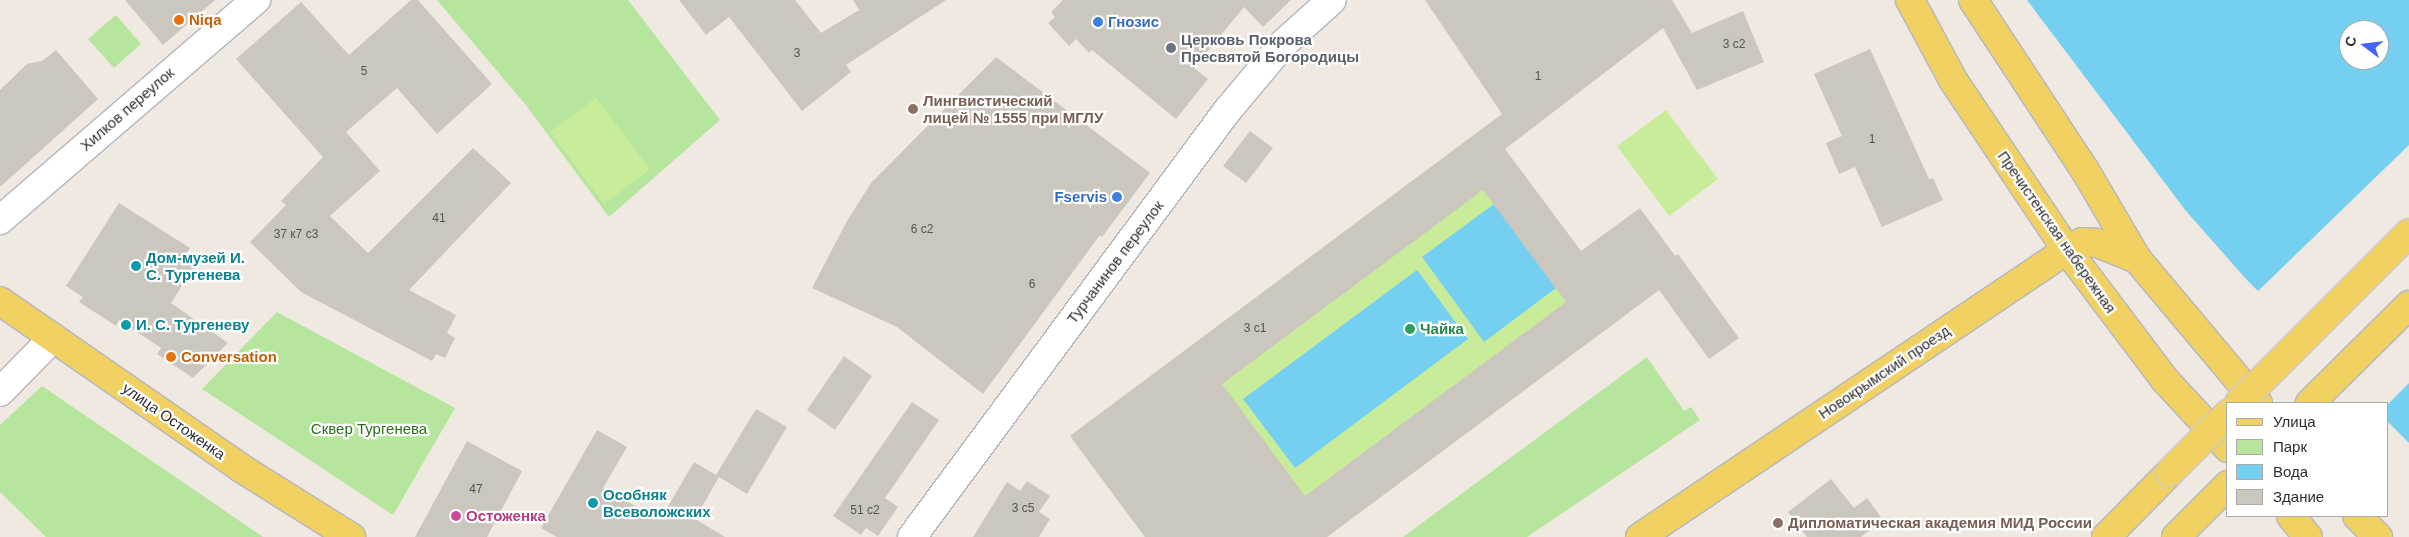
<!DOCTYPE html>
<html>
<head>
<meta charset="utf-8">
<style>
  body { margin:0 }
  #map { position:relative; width:2409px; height:537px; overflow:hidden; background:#efe9e1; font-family:Arial,sans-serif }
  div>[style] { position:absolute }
  .green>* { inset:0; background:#b6e59e }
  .pitch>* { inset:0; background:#c9ec9a }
  .water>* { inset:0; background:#75cff0 }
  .pier>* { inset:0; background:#efe9e1 }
  .building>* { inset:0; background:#cbc7bf }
  .roads { filter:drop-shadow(1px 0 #b4b7c1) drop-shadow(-1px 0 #b4b7c1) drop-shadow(0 1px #b4b7c1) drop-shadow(0 -1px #b4b7c1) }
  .minor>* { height:28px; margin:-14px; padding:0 14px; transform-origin:14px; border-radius:14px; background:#fff }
  .major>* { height:28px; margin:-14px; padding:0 14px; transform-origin:14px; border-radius:14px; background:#f2d163 }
  .bridges { filter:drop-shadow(1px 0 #c9c9c9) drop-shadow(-1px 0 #c9c9c9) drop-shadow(0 1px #c9c9c9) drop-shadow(0 -1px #c9c9c9) }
  .major-bridge>* { height:28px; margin:-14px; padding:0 14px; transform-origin:14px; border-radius:14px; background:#f2d163 }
  .dots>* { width:14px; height:14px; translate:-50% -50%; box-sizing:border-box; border:2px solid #fff; border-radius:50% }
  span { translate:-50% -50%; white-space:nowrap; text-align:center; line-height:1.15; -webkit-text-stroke:4.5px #fff; paint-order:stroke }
  .number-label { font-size:12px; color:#555452 }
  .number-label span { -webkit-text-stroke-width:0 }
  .food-label { font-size:15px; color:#c56008; font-weight:700 }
  .left { translate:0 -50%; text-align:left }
  .shop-label { font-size:15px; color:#366cbe; font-weight:700 }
  .right { translate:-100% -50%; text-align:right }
  .worship-label { font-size:15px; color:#5b616d; font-weight:700 }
  .education-label { font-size:15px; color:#785e54; font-weight:700 }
  .street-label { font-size:15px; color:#2e2e2e }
  .culture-label { font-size:15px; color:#0d838f; font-weight:700 }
  .leisure-label { font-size:15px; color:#27864d; font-weight:700 }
  .park-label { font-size:15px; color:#2c6e1b }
  .hotel-label { font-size:15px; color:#b23c85; font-weight:700 }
  .legend { position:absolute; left:2226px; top:402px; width:162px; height:115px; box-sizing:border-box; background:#fff; border:1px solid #ababab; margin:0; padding:6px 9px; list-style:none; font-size:15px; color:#2e2e2e }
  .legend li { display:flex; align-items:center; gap:10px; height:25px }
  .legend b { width:25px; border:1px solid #ababab }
  .north { position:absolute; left:2339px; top:20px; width:50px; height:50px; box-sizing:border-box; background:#fff; border:1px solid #ababab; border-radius:50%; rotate:285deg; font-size:14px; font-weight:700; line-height:20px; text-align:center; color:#2e2e2e }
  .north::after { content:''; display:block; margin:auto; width:18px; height:22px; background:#4264fb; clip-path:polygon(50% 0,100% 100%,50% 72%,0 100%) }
</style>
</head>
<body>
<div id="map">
  <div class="green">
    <i style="clip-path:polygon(437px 0,628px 0,720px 120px,609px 217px,525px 104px)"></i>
    <i style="clip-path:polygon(116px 15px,141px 44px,114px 68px,88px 39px)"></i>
    <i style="clip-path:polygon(277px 312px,455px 408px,393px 515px,202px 389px)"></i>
    <i style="clip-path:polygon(1647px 357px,1684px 411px,1691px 407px,1700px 420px,1527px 537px,1403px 537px)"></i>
    <i style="clip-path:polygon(42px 386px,190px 487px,263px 537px,46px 537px,0 492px,0 425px)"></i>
  </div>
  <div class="pitch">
    <i style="clip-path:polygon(596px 98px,650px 169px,604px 204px,550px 132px)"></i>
    <i style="clip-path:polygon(1666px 110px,1718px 179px,1669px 216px,1617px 146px)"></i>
    <i style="clip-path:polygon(1487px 125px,1627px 314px,1327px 537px,1145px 537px,1070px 436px)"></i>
  </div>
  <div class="water">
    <i style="clip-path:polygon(evenodd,2027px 0,2409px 0,2409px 443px,2388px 422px,2388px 403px,2369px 403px,2246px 279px,2186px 211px,2027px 0,2349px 30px,2379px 30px,2379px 60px,2349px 60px,2349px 30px)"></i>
    <i style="clip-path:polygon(1494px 204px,1556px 288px,1484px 342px,1422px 257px)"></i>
    <i style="clip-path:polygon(1417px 270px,1468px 339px,1295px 468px,1243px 399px)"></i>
  </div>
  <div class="pier">
    <i style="clip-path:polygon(2409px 145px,2409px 383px,2388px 404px,2366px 403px,2256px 293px)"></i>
  </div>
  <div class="building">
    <i style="clip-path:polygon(125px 0,215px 0,163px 45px)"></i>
    <i style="clip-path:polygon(411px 0,418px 0,492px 84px,437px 134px,397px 88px,346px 132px,380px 171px,330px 216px,368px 253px,473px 148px,511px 183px,409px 290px,456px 315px,447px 333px,455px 338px,445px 358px,436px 354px,432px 361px,301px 292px,250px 242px,286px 205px,281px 201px,323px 157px,236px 59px,301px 2px,349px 55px)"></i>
    <i style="clip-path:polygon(679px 0,795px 0,821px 33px,859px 10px,853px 0,946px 0,846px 65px,851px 72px,802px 111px,729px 17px,706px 35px)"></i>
    <i style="clip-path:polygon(1063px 0,1291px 0,1263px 27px,1244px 7px,1194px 68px,1208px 79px,1176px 119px,1092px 50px,1089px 53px,1076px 39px,1069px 46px,1048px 23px,1055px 17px,1051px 12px)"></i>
    <i style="clip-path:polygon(evenodd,1425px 0,1672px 0,1692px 33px,1743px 11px,1764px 62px,1697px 90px,1663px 28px,1505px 149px,1581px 251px,1640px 208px,1675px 256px,1678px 254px,1739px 338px,1709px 359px,1659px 290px,1327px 537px,1145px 537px,1070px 436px,1502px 114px,1425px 0,1483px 190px,1566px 302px,1305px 496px,1222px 384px,1483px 190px)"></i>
    <i style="clip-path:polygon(1870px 49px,1929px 179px,1933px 178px,1943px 200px,1882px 227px,1855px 167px,1839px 174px,1826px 143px,1842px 136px,1814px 74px)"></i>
    <i style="clip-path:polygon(56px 50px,98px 99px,0 187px,0 90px,27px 64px,42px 61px)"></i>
    <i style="clip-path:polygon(996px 57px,1150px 173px,1102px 237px,1100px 235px,983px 394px,897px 327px,812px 288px,847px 221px,871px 183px)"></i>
    <i style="clip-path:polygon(1250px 131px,1273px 148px,1246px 183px,1223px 166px)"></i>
    <i style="clip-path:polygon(119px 203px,190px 248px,184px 257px,196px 264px,171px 303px,228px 343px,193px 378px,157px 354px,161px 348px,119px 320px,116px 326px,79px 302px,83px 297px,66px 286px)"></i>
    <i style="clip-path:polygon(844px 356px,872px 376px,835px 430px,807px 410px)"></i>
    <i style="clip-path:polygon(912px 402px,939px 420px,885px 498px,898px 507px,878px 536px,866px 528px,861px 535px,833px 516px)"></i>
    <i style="clip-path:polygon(756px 409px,787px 427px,747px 494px,719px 477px,695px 519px,725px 537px,557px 537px,541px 528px,597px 430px,627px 447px,603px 488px,660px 520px,694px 462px,716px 475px)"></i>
    <i style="clip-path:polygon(467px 441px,522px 471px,487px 537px,415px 537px)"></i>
    <i style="clip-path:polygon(1831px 479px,1854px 508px,1867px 498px,1883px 520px,1861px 537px,1807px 537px,1788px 512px)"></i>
    <i style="clip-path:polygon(1027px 481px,1050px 496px,1039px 512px,1050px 519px,1039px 537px,973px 537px,1007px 482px,1020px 491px)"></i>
  </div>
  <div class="roads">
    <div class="minor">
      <i style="left:0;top:220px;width:338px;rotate:-40.7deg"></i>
      <i style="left:0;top:392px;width:76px;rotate:-45.5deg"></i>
      <i style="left:912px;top:537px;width:530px;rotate:-53.52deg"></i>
      <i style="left:1227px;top:111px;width:89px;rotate:-50deg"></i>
      <i style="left:1284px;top:43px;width:64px;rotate:-41.9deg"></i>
    </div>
    <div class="major">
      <i style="left:1910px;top:0;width:91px;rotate:61.7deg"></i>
      <i style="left:1953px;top:80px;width:205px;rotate:56.2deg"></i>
      <i style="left:2067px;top:250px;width:163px;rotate:53deg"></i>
      <i style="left:2165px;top:380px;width:93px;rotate:47.2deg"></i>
      <i style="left:1973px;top:0;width:206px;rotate:56.7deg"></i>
      <i style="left:2086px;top:172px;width:101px;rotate:59.6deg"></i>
      <i style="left:2137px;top:259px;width:188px;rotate:50deg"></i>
      <i style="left:0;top:301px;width:293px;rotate:34.7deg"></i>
      <i style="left:241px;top:468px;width:130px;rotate:32.1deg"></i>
      <i style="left:2310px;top:403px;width:139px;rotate:-44.7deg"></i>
      <i style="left:2291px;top:516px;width:27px;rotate:51deg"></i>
      <i style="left:2357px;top:516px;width:30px;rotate:45deg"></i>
      <i style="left:1640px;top:537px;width:514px;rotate:-33.91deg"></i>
      <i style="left:2067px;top:250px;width:17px;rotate:-28deg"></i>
      <i style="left:2082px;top:242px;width:15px;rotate:4deg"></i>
      <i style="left:2097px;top:243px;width:43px;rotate:21.8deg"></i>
      <i style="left:2106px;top:537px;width:91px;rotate:-45.4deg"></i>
      <i style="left:2176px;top:537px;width:74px;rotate:-45deg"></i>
    </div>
  </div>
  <div class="bridges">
    <div class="major-bridge">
      <i style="left:2239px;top:403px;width:240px;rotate:-45deg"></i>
      <i style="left:2170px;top:472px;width:82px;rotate:-45deg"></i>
    </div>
  </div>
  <div class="dots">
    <i style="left:179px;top:20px;background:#e8710a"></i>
    <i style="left:1098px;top:22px;background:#3f7fe0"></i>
    <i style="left:1171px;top:48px;background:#6b7280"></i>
    <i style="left:913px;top:109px;background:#8d6e63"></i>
    <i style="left:1117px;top:197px;background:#3f7fe0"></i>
    <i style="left:136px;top:266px;background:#0f9aa8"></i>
    <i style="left:126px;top:325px;background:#0f9aa8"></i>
    <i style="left:1410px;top:329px;background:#2e9e5b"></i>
    <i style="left:171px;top:357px;background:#e8710a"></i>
    <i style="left:593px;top:503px;background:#0f9aa8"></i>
    <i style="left:456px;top:516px;background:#d1479c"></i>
    <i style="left:1778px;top:523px;background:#8d6e63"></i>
  </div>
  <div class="number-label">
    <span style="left:1734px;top:45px">3 с2</span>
    <span style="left:797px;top:54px">3</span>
    <span style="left:364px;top:72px">5</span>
    <span style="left:1538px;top:77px">1</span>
    <span style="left:1872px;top:140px">1</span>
    <span style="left:439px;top:219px">41</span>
    <span style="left:922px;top:230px">6 с2</span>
    <span style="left:296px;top:235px">37 к7 с3</span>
    <span style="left:1032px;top:285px">6</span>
    <span style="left:1255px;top:329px">3 с1</span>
    <span style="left:476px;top:490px">47</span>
    <span style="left:1023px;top:509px">3 с5</span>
    <span style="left:865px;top:511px">51 с2</span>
  </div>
  <div class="food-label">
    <span class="left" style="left:189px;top:20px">Niqa</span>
    <span class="left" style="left:181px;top:357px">Conversation</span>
  </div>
  <div class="shop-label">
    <span class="left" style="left:1108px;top:22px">Гнозис</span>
    <span class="right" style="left:1107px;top:197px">Fservis</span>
  </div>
  <div class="worship-label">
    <span class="left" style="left:1181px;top:48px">Церковь Покрова<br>Пресвятой Богородицы</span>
  </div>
  <div class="education-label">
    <span class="left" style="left:923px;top:109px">Лингвистический<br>лицей № 1555 при МГЛУ</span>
    <span class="left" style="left:1788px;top:523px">Дипломатическая академия МИД России</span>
  </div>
  <div class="street-label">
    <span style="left:127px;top:109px;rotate:-41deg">Хилков переулок</span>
    <span style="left:2057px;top:232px;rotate:55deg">Пречистенская набережная</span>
    <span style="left:1115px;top:262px;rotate:-53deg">Турчанинов переулок</span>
    <span style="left:1884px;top:372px;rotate:-34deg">Новокрымский проезд</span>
    <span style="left:174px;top:421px;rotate:35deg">улица Остоженка</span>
  </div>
  <div class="culture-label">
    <span class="left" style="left:146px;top:266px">Дом-музей И.<br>С. Тургенева</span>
    <span class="left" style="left:136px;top:325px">И. С. Тургеневу</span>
    <span class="left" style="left:603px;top:503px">Особняк<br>Всеволожских</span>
  </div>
  <div class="leisure-label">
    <span class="left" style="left:1420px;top:329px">Чайка</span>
  </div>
  <div class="park-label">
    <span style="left:369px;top:429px">Сквер Тургенева</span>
  </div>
  <div class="hotel-label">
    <span class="left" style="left:466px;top:516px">Остоженка</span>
  </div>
  <ul class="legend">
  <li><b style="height:6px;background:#f2d163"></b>Улица</li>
  <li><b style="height:14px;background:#b6e59e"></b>Парк</li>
  <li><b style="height:14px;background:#75cff0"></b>Вода</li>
  <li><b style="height:14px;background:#cbc7bf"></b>Здание</li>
  </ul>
  <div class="north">С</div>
</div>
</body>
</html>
